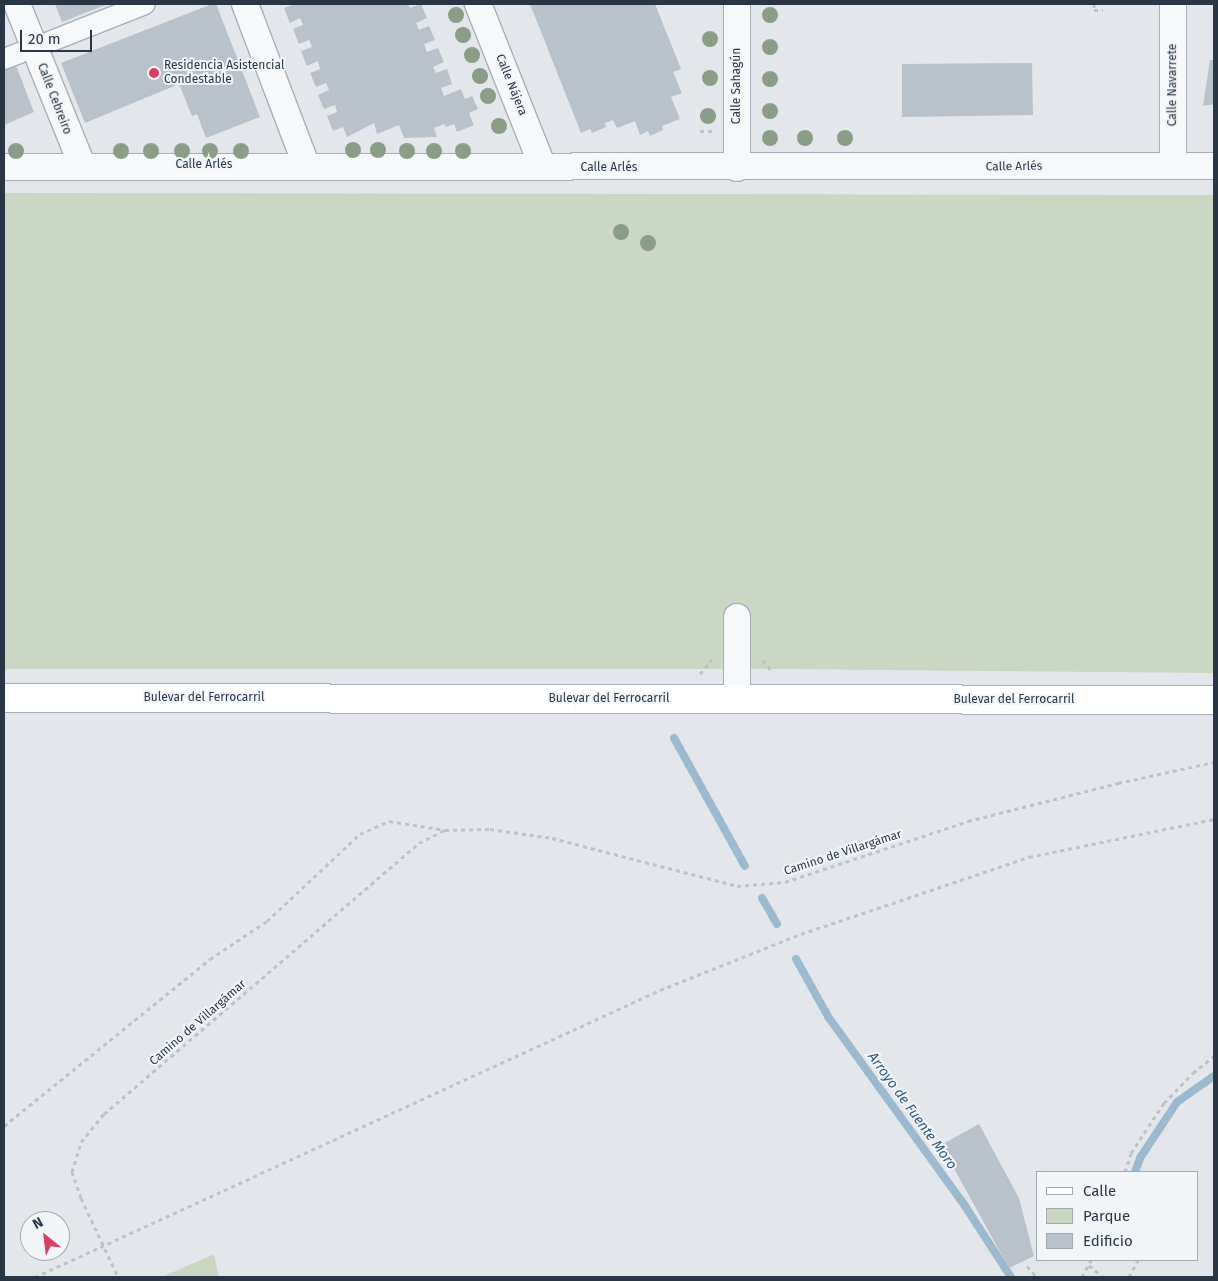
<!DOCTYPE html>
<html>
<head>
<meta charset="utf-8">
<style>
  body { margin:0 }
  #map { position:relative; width:1218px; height:1281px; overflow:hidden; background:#e3e7ec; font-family:"Fira Sans",sans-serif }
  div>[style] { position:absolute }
  .green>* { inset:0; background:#cad7c3 }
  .stream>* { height:8px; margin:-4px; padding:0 4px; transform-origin:4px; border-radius:4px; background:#9bb9cf }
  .building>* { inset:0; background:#b9c1ca }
  .path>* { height:3px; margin-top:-1.5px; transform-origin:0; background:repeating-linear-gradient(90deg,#bdc2c8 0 4px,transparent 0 8px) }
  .roads { filter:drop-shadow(1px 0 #a7aeb7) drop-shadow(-1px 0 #a7aeb7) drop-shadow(0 1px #a7aeb7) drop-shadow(0 -1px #a7aeb7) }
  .pedestrian>* { height:20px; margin:-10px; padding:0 10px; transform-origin:10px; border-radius:10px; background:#f6f8fa }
  .minor>* { height:26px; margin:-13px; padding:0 13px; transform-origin:13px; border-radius:13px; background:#f6f8fa }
  .secondary>* { height:28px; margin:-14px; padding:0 14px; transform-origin:14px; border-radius:14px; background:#fff }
  .path-bridge>* { height:3px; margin-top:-1.5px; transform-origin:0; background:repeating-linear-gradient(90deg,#bdc2c8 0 4px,transparent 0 8px) }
  .trees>* { width:16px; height:16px; margin:-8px; border-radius:50%; background:#8a9e87 }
  .dots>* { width:14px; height:14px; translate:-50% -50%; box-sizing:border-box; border:2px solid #f3f6f9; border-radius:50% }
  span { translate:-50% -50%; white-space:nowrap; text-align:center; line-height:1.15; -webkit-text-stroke:4px #f3f6f9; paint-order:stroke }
  .poi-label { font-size:12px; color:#293646 }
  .left { translate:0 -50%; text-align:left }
  .street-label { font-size:12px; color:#293646 }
  .water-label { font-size:14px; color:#2f597e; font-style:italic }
  .frame { position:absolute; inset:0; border:5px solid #293646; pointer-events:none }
  .legend { position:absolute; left:1036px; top:1171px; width:162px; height:90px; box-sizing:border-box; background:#f3f6f9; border:1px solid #a2a9b1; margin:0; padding:6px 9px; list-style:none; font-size:15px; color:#293646 }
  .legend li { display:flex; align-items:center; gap:10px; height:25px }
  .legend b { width:25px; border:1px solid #a2a9b1 }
  .north { position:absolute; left:20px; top:1211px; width:50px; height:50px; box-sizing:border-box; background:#f3f6f9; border:1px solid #a2a9b1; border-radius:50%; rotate:331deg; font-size:14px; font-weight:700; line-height:20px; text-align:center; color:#293646 }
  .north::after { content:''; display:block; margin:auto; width:18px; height:22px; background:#da3f64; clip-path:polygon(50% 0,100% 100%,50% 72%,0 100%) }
  .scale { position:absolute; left:20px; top:30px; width:72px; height:22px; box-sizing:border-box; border:2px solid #293646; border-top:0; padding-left:6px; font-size:15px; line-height:18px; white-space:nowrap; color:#293646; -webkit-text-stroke:4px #f3f6f9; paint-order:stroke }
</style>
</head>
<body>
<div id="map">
  <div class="green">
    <i style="clip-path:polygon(4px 193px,1214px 195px,1214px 673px,784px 669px,4px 669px)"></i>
    <i style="clip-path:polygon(214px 1254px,219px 1277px,162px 1277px)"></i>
  </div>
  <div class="stream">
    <i style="left:674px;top:738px;width:146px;rotate:61deg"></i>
    <i style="left:762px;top:898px;width:30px;rotate:60deg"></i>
    <i style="left:796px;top:959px;width:68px;rotate:60.8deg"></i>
    <i style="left:829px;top:1018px;width:232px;rotate:54.1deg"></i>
    <i style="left:965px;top:1206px;width:85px;rotate:57.1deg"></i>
    <i style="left:1135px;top:1172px;width:15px;rotate:-70deg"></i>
    <i style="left:1140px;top:1158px;width:67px;rotate:-56.5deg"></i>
    <i style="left:1177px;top:1102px;width:45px;rotate:-35.1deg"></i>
  </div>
  <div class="building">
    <i style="clip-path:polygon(55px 4px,108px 4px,62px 22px)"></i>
    <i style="clip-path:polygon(212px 4px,216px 4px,260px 117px,206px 138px,197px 114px,192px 116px,179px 84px,85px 123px,61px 63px)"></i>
    <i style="clip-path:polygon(295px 4px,408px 4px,410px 8px,421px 4px,427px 18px,416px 23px,419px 30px,429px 26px,435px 40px,424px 44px,427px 52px,438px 48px,444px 62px,433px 67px,436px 73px,447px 69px,452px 84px,441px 88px,444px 96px,461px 89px,465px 99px,472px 96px,478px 109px,469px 113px,474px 125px,457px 132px,454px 124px,446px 127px,444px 124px,434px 128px,437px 137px,404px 138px,399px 125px,377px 134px,374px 123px,347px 137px,343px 127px,333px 131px,327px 116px,337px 112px,335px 105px,324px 109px,318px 95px,329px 90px,326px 83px,316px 87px,310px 73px,320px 69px,318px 61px,307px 66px,301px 51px,312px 47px,309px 40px,299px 44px,293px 29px,303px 25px,300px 18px,290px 23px,284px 8px)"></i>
    <i style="clip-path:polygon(530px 4px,655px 4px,681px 69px,673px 72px,682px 93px,671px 97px,680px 119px,662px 126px,663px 130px,650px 136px,648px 131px,640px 135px,635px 121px,617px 128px,613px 120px,605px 123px,606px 127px,592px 133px,590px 129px,581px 133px)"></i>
    <i style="clip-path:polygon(1210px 60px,1214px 60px,1214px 104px,1203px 106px)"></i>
    <i style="clip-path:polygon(15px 63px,34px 112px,4px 125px,4px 68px)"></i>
    <i style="clip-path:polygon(1032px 63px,1033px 115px,902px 117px,902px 64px)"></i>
    <i style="clip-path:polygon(979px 1124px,1019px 1198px,1034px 1256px,1009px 1268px,941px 1145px)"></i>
  </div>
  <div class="path">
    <i style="left:1094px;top:4px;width:6px;rotate:90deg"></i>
    <i style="left:1094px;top:10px;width:9px"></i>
    <i style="left:700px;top:131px;width:12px"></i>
    <i style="left:763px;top:660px;width:16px;rotate:52deg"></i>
    <i style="left:700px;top:674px;width:19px;rotate:-51deg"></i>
    <i style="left:4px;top:1126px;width:265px;rotate:-39deg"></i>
    <i style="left:210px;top:959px;width:69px;rotate:-33.7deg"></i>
    <i style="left:267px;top:921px;width:127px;rotate:-43.1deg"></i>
    <i style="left:360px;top:834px;width:32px;rotate:-24deg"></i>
    <i style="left:389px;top:821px;width:57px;rotate:9.1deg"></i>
    <i style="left:445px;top:830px;width:45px;rotate:-1.3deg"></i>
    <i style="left:490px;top:829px;width:63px;rotate:8.3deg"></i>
    <i style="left:552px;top:838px;width:191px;rotate:14.5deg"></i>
    <i style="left:737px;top:886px;width:48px;rotate:-4.8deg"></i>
    <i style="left:785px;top:882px;width:193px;rotate:-18.4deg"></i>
    <i style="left:968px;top:821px;width:155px;rotate:-14.2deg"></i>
    <i style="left:1118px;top:783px;width:98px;rotate:-12.3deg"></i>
    <i style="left:1125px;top:1172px;width:20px;rotate:-72deg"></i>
    <i style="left:1131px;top:1153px;width:60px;rotate:-56.6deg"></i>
    <i style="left:1164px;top:1103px;width:42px;rotate:-46deg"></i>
    <i style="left:1193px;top:1073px;width:27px;rotate:-39deg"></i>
    <i style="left:81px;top:1198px;width:28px;rotate:-109deg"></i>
    <i style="left:72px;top:1172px;width:31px;rotate:-73deg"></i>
    <i style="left:81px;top:1142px;width:36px;rotate:-51deg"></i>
    <i style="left:104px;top:1114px;width:416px;rotate:-40.7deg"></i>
    <i style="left:419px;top:843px;width:28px;rotate:-27deg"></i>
    <i style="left:1089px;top:1265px;width:18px;rotate:41deg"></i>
    <i style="left:1027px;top:1266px;width:15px;rotate:48deg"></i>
    <i style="left:35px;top:1277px;width:688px;rotate:-24.66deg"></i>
    <i style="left:660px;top:990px;width:152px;rotate:-21.7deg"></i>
    <i style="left:801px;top:934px;width:241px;rotate:-18.7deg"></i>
    <i style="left:1029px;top:857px;width:189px;rotate:-11.6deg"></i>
    <i style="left:1082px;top:1277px;width:19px;rotate:-62deg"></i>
    <i style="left:1129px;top:1277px;width:19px;rotate:-62deg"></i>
  </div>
  <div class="roads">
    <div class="pedestrian">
      <i style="left:49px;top:42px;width:103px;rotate:-21.6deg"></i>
      <i style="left:4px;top:59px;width:17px;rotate:-21deg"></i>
    </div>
    <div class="minor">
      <i style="left:17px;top:4px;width:174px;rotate:68deg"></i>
      <i style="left:245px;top:4px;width:172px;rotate:69.2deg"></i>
      <i style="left:478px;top:4px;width:175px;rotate:68.3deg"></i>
      <i style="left:737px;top:4px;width:164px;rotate:90deg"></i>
      <i style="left:1173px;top:166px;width:162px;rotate:-90deg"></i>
      <i style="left:4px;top:167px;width:1210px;rotate:-0.05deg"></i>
      <i style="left:737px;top:617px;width:82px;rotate:90deg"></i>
    </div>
    <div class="secondary">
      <i style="left:4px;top:698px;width:1210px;rotate:0.09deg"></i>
    </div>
  </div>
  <div class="path-bridge">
    <i style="left:81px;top:1198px;width:87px;rotate:64.9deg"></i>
  </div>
  <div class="trees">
    <i style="left:456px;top:15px"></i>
    <i style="left:770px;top:15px"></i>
    <i style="left:463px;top:35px"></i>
    <i style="left:710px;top:39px"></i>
    <i style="left:770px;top:47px"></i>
    <i style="left:472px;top:55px"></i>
    <i style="left:480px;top:76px"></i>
    <i style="left:710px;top:78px"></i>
    <i style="left:770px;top:79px"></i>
    <i style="left:488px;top:96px"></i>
    <i style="left:770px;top:111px"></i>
    <i style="left:708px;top:116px"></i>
    <i style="left:499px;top:126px"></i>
    <i style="left:770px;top:138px"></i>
    <i style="left:805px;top:138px"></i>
    <i style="left:845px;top:138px"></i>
    <i style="left:353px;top:150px"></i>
    <i style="left:378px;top:150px"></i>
    <i style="left:16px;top:151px"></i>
    <i style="left:121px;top:151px"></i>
    <i style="left:151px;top:151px"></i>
    <i style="left:182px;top:151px"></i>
    <i style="left:210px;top:151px"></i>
    <i style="left:241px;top:151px"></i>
    <i style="left:407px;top:151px"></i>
    <i style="left:434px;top:151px"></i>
    <i style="left:463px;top:151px"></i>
    <i style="left:621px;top:232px"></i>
    <i style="left:648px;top:243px"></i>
  </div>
  <div class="dots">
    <i style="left:154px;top:73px;background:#da3f64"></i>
  </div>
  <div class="poi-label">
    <span class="left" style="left:164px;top:73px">Residencia Asistencial<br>Condestable</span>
  </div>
  <div class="street-label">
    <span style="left:511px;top:85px;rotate:68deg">Calle Nájera</span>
    <span style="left:1173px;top:85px;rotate:-90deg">Calle Navarrete</span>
    <span style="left:737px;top:86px;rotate:-90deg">Calle Sahagún</span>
    <span style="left:54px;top:99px;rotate:69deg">Calle Cebreiro</span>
    <span style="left:204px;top:165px">Calle Arlés</span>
    <span style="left:1014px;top:167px;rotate:-1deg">Calle Arlés</span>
    <span style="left:609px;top:168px">Calle Arlés</span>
    <span style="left:204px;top:698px">Bulevar del Ferrocarril</span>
    <span style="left:609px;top:699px">Bulevar del Ferrocarril</span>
    <span style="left:1014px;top:700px">Bulevar del Ferrocarril</span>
    <span style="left:843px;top:853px;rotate:-18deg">Camino de Villargámar</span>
    <span style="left:198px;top:1023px;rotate:-41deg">Camino de Villargámar</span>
  </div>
  <div class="water-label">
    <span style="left:912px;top:1111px;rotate:54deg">Arroyo de Fuente Moro</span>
  </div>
  <div class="frame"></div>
  <ul class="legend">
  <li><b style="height:6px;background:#fff"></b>Calle</li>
  <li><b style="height:14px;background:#cad7c3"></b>Parque</li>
  <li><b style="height:14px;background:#b9c1ca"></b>Edificio</li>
  </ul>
  <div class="north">N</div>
  <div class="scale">20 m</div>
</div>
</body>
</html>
